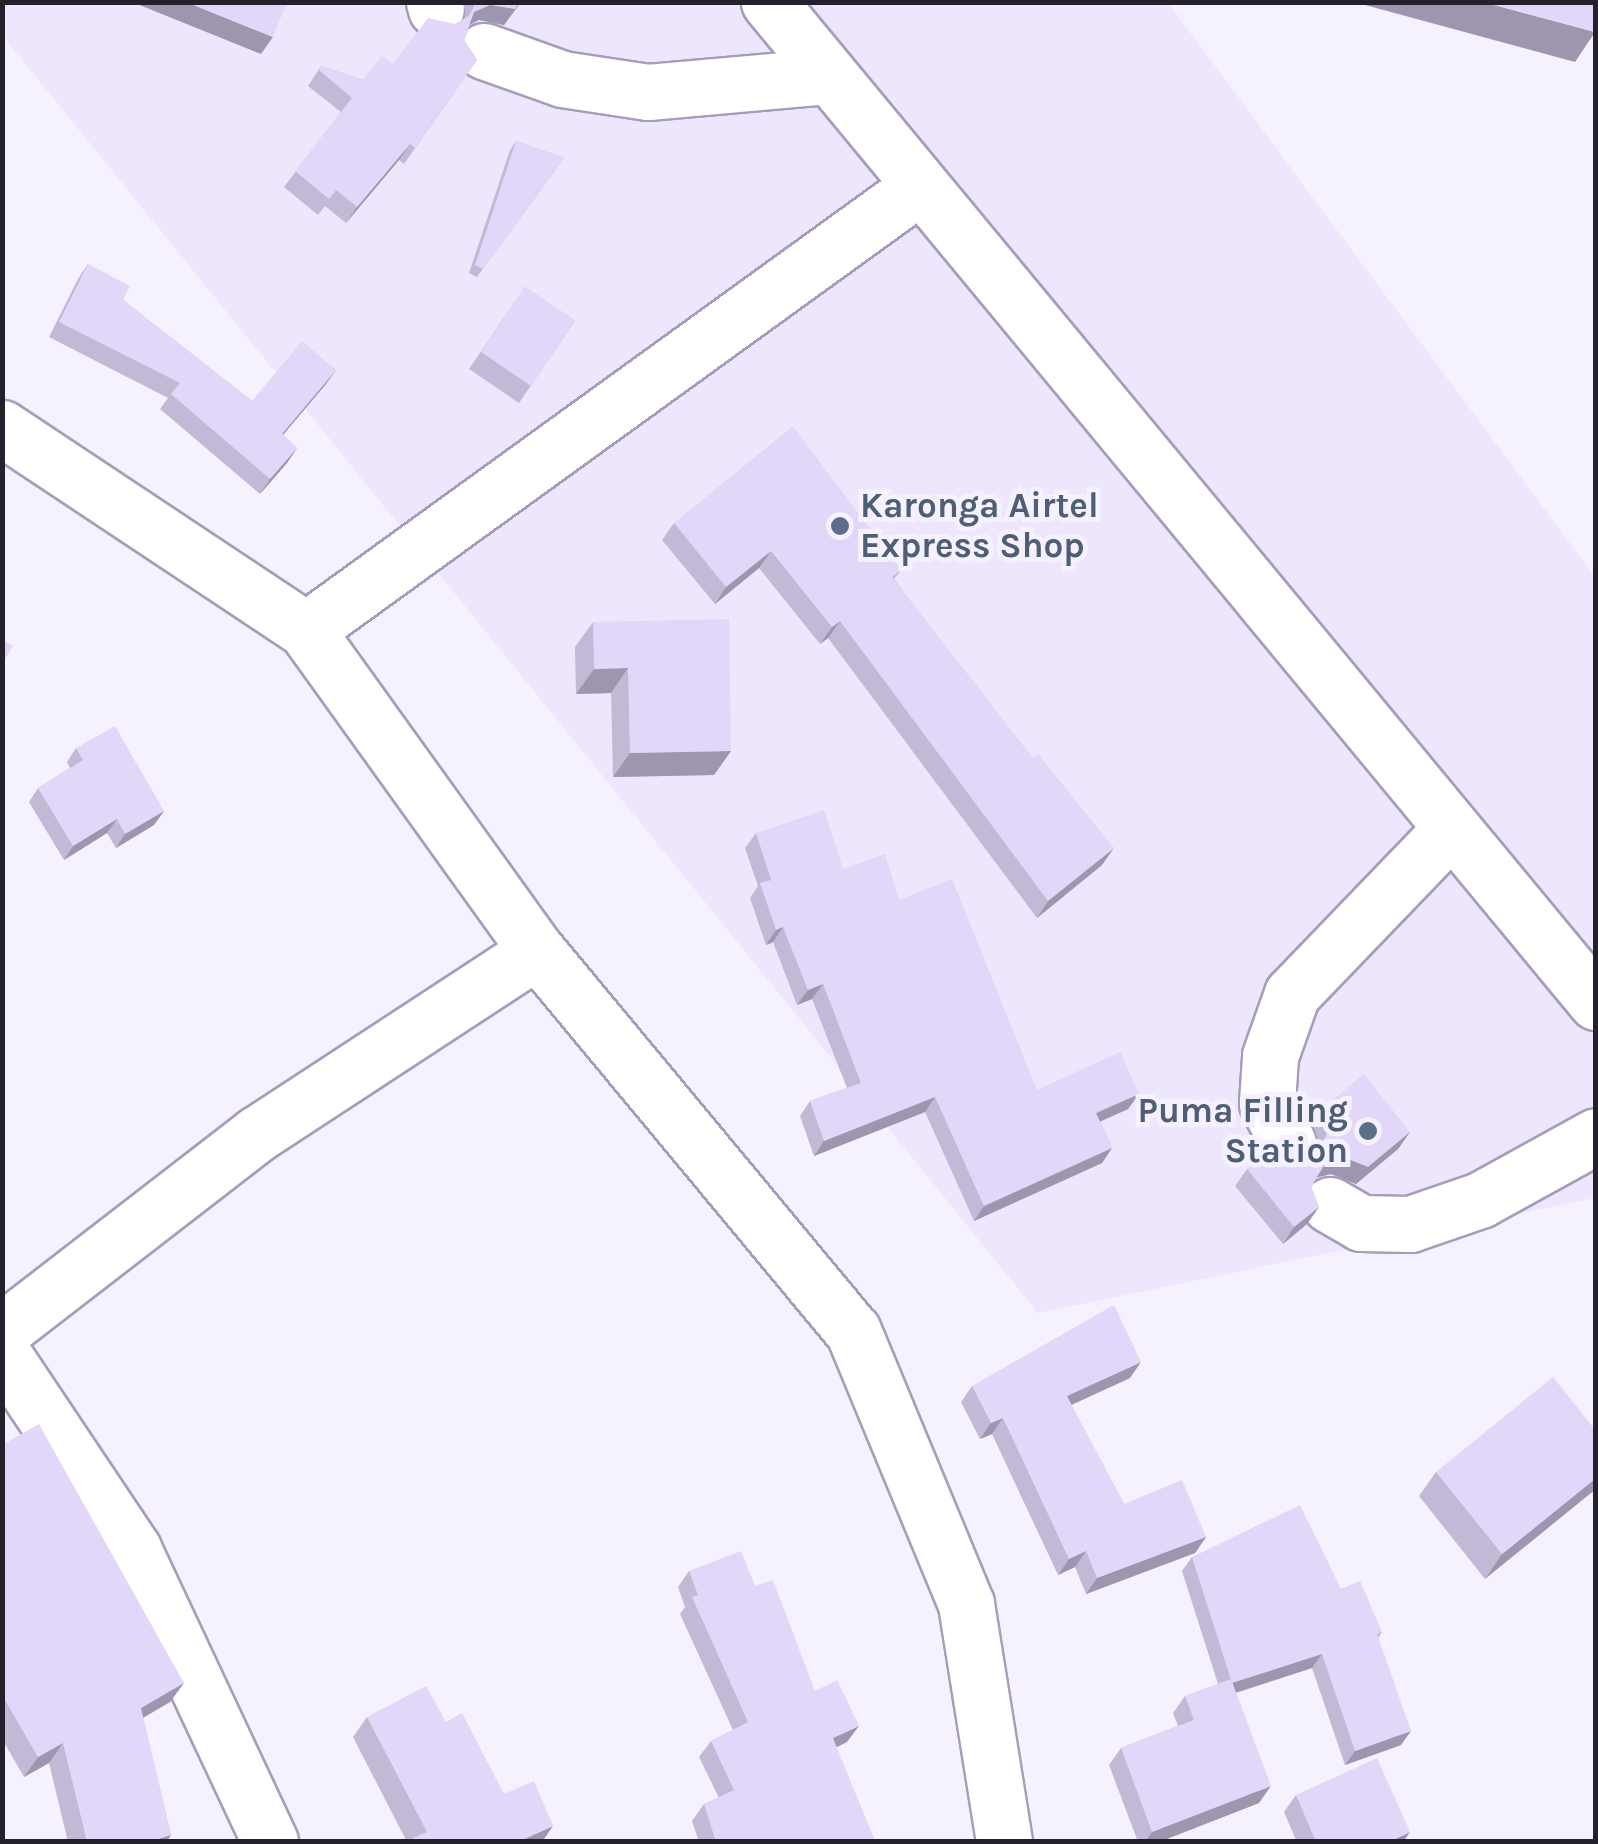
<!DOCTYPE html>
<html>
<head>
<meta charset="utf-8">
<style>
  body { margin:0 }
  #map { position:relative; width:1598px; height:1844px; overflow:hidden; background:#f5f1fe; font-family:Karla,sans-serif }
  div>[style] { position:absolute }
  .built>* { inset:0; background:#ede6fd }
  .roads { filter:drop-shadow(2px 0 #a69dba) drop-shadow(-2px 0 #a69dba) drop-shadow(0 2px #a69dba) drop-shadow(0 -2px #a69dba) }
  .minor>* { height:55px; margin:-27.5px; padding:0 27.5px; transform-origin:27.5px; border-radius:27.5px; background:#fff }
  .highway>* { height:55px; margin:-27.5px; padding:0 27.5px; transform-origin:27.5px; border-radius:27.5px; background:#fff }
  .wall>* { inset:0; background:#c2b9d6 }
  .shaded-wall>* { inset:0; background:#9e96ae }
  .building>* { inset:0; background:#e2d7f9 }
  .dots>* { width:28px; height:28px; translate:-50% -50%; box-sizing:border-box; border:5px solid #f5f1fe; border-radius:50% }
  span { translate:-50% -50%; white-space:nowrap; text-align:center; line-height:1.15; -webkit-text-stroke:10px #f5f1fe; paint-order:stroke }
  .service-label { font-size:35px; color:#4e5e75; font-weight:700 }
  .left { translate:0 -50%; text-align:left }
  .right { translate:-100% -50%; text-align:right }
  .frame { position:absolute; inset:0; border:5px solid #24212c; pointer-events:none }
</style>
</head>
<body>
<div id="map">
  <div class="built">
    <i style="clip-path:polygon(2px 3px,1168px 3px,1595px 577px,1595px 1198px,1038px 1313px,3px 36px)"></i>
  </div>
  <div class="roads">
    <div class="minor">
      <i style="left:434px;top:2px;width:7px;rotate:74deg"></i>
      <i style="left:484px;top:51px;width:83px;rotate:19.7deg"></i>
      <i style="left:562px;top:79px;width:87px;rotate:8.6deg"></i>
      <i style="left:648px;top:92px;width:182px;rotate:-5.1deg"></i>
      <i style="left:2px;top:428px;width:365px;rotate:33.6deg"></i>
      <i style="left:306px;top:630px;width:395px;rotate:54.3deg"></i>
      <i style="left:537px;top:951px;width:494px;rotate:50.3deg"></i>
      <i style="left:853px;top:1331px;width:295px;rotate:67.5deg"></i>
      <i style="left:966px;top:1604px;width:241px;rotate:80.9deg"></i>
      <i style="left:306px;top:630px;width:758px;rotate:-35.87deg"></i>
      <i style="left:1288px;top:1143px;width:45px;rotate:-117.7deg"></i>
      <i style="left:1267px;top:1103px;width:47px;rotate:-86.3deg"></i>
      <i style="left:1270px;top:1056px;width:66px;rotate:-70.5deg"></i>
      <i style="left:1292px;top:994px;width:228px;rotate:-46.1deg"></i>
      <i style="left:1330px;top:1205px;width:36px;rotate:30deg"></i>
      <i style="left:1361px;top:1223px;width:49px;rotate:1.2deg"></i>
      <i style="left:1410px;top:1224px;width:74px;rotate:-18.9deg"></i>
      <i style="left:1480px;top:1200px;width:132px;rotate:-28.9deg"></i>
      <i style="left:2px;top:1331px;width:322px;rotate:-37.7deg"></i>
      <i style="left:257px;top:1134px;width:334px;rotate:-33.2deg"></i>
      <i style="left:2px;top:1353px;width:236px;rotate:56.2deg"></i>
      <i style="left:133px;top:1549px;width:323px;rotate:64.9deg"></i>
    </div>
    <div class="highway">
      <i style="left:769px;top:2px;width:1298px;rotate:50.41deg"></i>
    </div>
  </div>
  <div class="wall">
    <i style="clip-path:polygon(463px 2px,521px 2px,504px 25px,479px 20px,470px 25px,464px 40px,477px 60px,404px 164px,399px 160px,346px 223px,325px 206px,318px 215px,284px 187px,341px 112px,308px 86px,321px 66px,363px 80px,393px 64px,465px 18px,466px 16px)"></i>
    <i style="clip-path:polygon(516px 141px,564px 158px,477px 277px,469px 273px,510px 150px)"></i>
    <i style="clip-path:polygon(88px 264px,123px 300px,252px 401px,336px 370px,326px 384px,283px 435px,297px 448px,287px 463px,260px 494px,160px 409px,168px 398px,49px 337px,78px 279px)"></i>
    <i style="clip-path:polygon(525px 287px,575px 321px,519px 403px,469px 369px)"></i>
    <i style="clip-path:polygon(674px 523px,901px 570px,894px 579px,1102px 865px,1037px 918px,828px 638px,820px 644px,759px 568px,715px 604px,662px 540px)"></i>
    <i style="clip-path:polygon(593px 622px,731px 751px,714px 775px,613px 777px,611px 693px,576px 694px,575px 647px)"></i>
    <i style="clip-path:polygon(76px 748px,164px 811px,154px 825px,116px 848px,107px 833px,64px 860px,29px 802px,38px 788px,70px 768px,67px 762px)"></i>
    <i style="clip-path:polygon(756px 833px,843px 869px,899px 900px,1037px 1090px,1139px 1094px,1128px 1109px,1100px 1121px,1112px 1148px,1102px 1163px,974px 1221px,925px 1112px,814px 1156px,800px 1116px,810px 1101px,847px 1088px,812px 999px,797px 1005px,773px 942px,766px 945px,750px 898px,758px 886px,745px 848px)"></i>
    <i style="clip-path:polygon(1325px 1106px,1410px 1132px,1398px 1149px,1356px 1184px,1331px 1174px,1316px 1178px,1311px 1187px,1319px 1207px,1307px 1224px,1283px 1244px,1235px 1186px,1247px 1169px,1314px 1153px,1319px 1145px,1313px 1123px)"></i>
    <i style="clip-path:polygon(1130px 1378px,1071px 1405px,1124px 1504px,1206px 1537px,1195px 1553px,1086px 1594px,1075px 1567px,1058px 1575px,992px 1434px,980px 1439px,961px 1402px,972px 1386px)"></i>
    <i style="clip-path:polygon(1596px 1431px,1485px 1579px,1419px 1496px,1436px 1472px)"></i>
    <i style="clip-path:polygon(2px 1445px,184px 1683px,170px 1702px,143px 1718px,171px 1835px,166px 1842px,68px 1842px,49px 1763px,24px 1777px,2px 1739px)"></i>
    <i style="clip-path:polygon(1192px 1557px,1341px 1589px,1382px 1632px,1378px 1638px,1401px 1745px,1345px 1765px,1312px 1668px,1236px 1693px,1259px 1803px,1159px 1842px,1138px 1842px,1109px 1765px,1121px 1748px,1178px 1726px,1173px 1713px,1185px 1696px,1218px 1684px,1182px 1571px)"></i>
    <i style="clip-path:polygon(689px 1571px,755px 1586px,815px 1691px,847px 1742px,836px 1747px,875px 1842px,699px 1842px,692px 1821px,704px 1804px,719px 1798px,699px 1757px,711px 1741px,733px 1730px,680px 1614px,685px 1607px,678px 1587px)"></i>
    <i style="clip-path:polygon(367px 1717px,446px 1722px,542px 1842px,407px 1842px,353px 1737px)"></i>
    <i style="clip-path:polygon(1296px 1795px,1403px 1842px,1297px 1842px,1284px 1812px)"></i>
  </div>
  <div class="shaded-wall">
    <i style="clip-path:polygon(132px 2px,186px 2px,273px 37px,261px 54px)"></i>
    <i style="clip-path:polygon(521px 2px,504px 25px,479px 20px,463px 28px,474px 12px,490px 5px)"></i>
    <i style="clip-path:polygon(1354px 2px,1483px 2px,1595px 32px,1575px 62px)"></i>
    <i style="clip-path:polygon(410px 144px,399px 160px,346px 223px,357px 207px)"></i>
    <i style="clip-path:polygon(336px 370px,326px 384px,271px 449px,282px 434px)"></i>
    <i style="clip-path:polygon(297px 448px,287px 463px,260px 494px,270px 479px)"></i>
    <i style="clip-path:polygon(771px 551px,759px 568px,715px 604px,726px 587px)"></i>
    <i style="clip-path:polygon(840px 621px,828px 638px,820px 644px,832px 627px)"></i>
    <i style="clip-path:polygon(628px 668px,611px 693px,576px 694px,594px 669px)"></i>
    <i style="clip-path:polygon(731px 751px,714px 775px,613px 777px,630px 753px)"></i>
    <i style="clip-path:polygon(164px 811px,154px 825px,116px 848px,125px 834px)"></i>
    <i style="clip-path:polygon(117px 819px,107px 833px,64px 860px,73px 846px)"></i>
    <i style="clip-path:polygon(1114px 848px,1102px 865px,1037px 918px,1048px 901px)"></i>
    <i style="clip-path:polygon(783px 927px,773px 942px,766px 945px,776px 930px)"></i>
    <i style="clip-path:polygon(823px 984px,812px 999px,797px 1005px,808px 990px)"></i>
    <i style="clip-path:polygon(1139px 1094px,1128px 1109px,1086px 1128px,1096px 1113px)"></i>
    <i style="clip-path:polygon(935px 1097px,925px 1112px,814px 1156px,824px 1141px)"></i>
    <i style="clip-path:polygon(1410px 1132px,1398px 1149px,1356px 1184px,1331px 1174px,1314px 1178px,1326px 1162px)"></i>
    <i style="clip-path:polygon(1112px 1148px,1102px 1163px,974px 1221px,984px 1206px)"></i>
    <i style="clip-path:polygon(1319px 1207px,1307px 1224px,1283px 1244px,1294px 1227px)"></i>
    <i style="clip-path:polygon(1141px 1362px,1130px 1378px,1056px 1412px,1067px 1396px)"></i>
    <i style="clip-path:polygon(1003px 1418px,992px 1434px,980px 1439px,991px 1423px)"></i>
    <i style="clip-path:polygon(1596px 1478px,1596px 1489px,1485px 1579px,1502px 1554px)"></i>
    <i style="clip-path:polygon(1206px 1537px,1195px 1553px,1086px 1594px,1097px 1578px)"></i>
    <i style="clip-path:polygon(1086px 1551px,1075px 1567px,1058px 1575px,1069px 1559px)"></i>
    <i style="clip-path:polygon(1322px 1654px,1312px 1668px,1222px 1697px,1232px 1683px)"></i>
    <i style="clip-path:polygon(184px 1683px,170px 1702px,127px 1727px,141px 1708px)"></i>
    <i style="clip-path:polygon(859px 1726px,847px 1742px,821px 1755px,833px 1738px)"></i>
    <i style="clip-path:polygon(1411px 1731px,1401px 1745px,1345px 1765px,1355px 1751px)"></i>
    <i style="clip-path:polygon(63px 1743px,49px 1763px,24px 1777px,38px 1757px)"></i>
    <i style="clip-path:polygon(1271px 1786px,1259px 1803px,1159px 1842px,1145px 1842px,1152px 1832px)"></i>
    <i style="clip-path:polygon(553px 1826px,542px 1842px,518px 1842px)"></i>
    <i style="clip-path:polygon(1410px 1832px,1403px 1842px,1388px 1842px)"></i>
    <i style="clip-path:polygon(171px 1835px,166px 1842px,154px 1842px,155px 1840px)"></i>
  </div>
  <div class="building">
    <i style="clip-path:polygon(186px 2px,287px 2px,273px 37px)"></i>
    <i style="clip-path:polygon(476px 2px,520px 2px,515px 9px,490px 5px,474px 12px,464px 40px,477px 60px,415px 148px,410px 144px,357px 207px,336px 190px,329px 199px,295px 171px,352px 98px,319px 70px,321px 66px,363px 80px,382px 56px,393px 64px,428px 18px,455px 24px,469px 16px)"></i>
    <i style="clip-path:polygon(1483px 2px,1596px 2px,1596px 32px,1595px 32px)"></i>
    <i style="clip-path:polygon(516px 141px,564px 158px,483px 269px,475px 265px)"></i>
    <i style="clip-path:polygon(88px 264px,130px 286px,123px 300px,252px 401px,302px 341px,336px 370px,282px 434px,297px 448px,270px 479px,171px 394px,180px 383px,59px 322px)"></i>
    <i style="clip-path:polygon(525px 287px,575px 321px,531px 386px,481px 352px)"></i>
    <i style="clip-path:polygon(793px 426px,901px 570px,892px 577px,1033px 758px,1038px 754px,1114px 848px,1048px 901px,840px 621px,832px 627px,771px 551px,726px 587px,674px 523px)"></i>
    <i style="clip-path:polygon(729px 619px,731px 751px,630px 753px,628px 668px,594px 669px,593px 622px)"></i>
    <i style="clip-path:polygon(2px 639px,13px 646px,2px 664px)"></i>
    <i style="clip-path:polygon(115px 726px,164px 811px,125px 834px,117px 819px,73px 846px,38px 788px,83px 760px,76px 748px)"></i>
    <i style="clip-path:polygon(824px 810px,843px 869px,885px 854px,899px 900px,952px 879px,1037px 1090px,1120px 1052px,1139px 1094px,1096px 1113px,1112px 1148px,984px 1206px,935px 1097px,824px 1141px,810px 1101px,861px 1083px,823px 984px,808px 990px,783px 927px,776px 930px,760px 883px,771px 880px,756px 833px)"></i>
    <i style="clip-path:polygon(1364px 1074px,1410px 1132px,1368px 1167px,1343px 1157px,1326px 1162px,1311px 1187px,1319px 1207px,1294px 1227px,1247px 1169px,1277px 1145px,1298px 1157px,1315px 1153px,1331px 1128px,1325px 1106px)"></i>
    <i style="clip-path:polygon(1114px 1305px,1141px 1362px,1067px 1396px,1124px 1504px,1182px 1480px,1206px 1537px,1097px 1578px,1086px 1551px,1069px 1559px,1003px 1418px,991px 1423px,972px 1386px)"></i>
    <i style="clip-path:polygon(1553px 1377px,1596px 1431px,1596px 1478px,1502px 1554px,1436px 1472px)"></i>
    <i style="clip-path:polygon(39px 1424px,184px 1683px,141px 1708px,171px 1835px,155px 1840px,156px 1842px,87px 1842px,63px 1743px,38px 1757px,2px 1695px,2px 1445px)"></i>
    <i style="clip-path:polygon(1300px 1505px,1341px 1589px,1360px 1581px,1382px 1632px,1377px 1634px,1411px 1731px,1355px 1751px,1322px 1654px,1232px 1683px,1192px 1557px)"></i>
    <i style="clip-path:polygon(741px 1551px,755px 1586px,773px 1580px,815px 1691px,837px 1680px,859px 1726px,833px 1738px,875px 1842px,716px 1842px,704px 1804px,734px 1790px,711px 1741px,748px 1722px,692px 1597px,698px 1595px,689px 1571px)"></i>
    <i style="clip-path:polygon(1231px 1679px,1271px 1786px,1152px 1832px,1121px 1748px,1194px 1720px,1185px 1696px)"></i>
    <i style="clip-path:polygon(426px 1686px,446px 1722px,462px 1713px,504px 1794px,534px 1781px,553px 1826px,518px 1842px,414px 1842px,413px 1838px,427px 1832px,367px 1717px)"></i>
    <i style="clip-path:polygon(1377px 1758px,1410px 1832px,1389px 1842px,1316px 1842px,1296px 1795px)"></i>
  </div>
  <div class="dots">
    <i style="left:840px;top:526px;background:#5c6f8a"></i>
    <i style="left:1368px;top:1131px;background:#5c6f8a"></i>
  </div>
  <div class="service-label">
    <span class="left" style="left:860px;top:526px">Karonga Airtel<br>Express Shop</span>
    <span class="right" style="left:1348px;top:1131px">Puma Filling<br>Station</span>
  </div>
  <div class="frame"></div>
</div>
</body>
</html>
